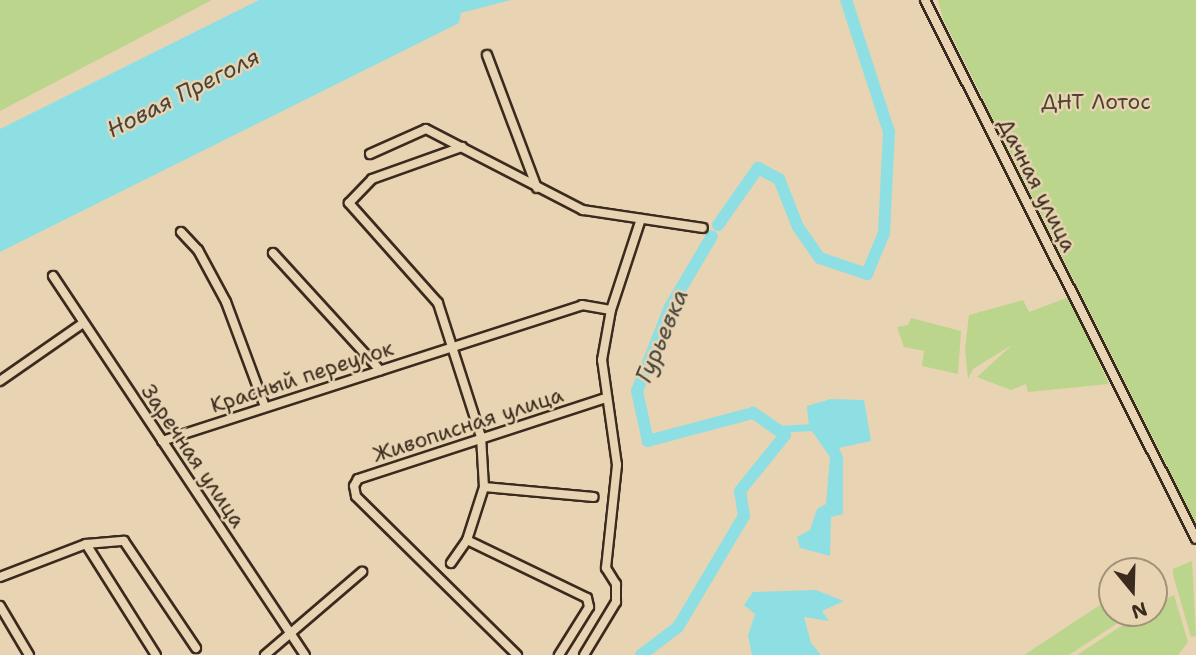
<!DOCTYPE html>
<html>
<head>
<meta charset="utf-8">
<style>
  body { margin:0 }
  #map { position:relative; width:1196px; height:655px; overflow:hidden; background:#e8d4b2; font-family:"Shantell Sans",sans-serif }
  div>[style] { position:absolute }
  .green>* { inset:0; background:#bbd58d }
  .water>* { inset:0; background:#8ddfe3 }
  .canal>* { height:7px; margin:-3.5px; padding:0 3.5px; transform-origin:3.5px; border-radius:3.5px; background:#8ddfe3 }
  .river>* { height:12px; margin:-6px; padding:0 6px; transform-origin:6px; border-radius:6px; background:#8ddfe3 }
  .roads { filter:drop-shadow(2px 0 #3b2a1e) drop-shadow(-2px 0 #3b2a1e) drop-shadow(0 2px #3b2a1e) drop-shadow(0 -2px #3b2a1e) }
  .minor>* { height:8px; margin:-4px; padding:0 4px; transform-origin:4px; border-radius:4px; background:#e8d4b2 }
  span { translate:-50% -50%; white-space:nowrap; text-align:center; line-height:1.15; -webkit-text-stroke:5px #e8d4b2; paint-order:stroke }
  .park-label { font-size:21px; color:#4e442f }
  .street-label { font-size:21px; color:#3b2a1e }
  .water-label { font-size:23px; color:#47453c; font-style:italic }
  .north { position:absolute; left:1098px; top:557px; width:70px; height:70px; box-sizing:border-box; background:#e8d4b2; border:2px solid #a39077; border-radius:50%; rotate:161deg; font-size:19px; font-weight:700; line-height:28px; text-align:center; color:#3b2a1e }
  .north::after { content:''; display:block; margin:auto; width:24px; height:32px; background:#3b2a1e; clip-path:polygon(50% 0,100% 100%,50% 72%,0 100%) }
</style>
</head>
<body>
<div id="map">
  <div class="green">
    <i style="clip-path:polygon(0 0,212px 0,0 111px)"></i>
    <i style="clip-path:polygon(938px 0,1196px 0,1196px 524px,943px 19px)"></i>
    <i style="clip-path:polygon(1069px 297px,1109px 384px,1028px 392px,1026px 384px,1011px 390px,977px 377px,1012px 345px,973px 369px,968px 379px,965px 349px,969px 315px,1023px 300px,1029px 312px)"></i>
    <i style="clip-path:polygon(911px 318px,961px 331px,958px 374px,922px 366px,924px 351px,904px 347px,897px 327px,908px 325px)"></i>
    <i style="clip-path:polygon(1192px 561px,1196px 636px,1191px 637px,1173px 575px,1173px 569px)"></i>
    <i style="clip-path:polygon(1174px 595px,1188px 642px,1178px 655px,1077px 655px,1141px 613px,1154px 613px,1154px 605px)"></i>
    <i style="clip-path:polygon(1112px 597px,1112px 613px,1133px 613px,1069px 655px,1024px 655px)"></i>
  </div>
  <div class="water">
    <i style="clip-path:polygon(259px 0,511px 0,461px 13px,459px 23px,0 252px,0 129px)"></i>
    <i style="clip-path:polygon(831px 399px,864px 400px,871px 441px,839px 448px,843px 457px,843px 514px,831px 517px,830px 556px,800px 548px,797px 537px,810px 530px,817px 509px,826px 504px,830px 457px,809px 427px,807px 406px)"></i>
    <i style="clip-path:polygon(816px 590px,844px 601px,822px 611px,829px 621px,804px 617px,811px 643px,821px 655px,752px 655px,748px 636px,755px 614px,744px 605px,753px 592px)"></i>
  </div>
  <div class="canal">
    <i style="left:776px;top:429px;width:33px;rotate:-3deg"></i>
  </div>
  <div class="river">
    <i style="left:718px;top:225px;width:70px;rotate:-54.9deg"></i>
    <i style="left:758px;top:168px;width:24px;rotate:28deg"></i>
    <i style="left:779px;top:179px;width:52px;rotate:68.4deg"></i>
    <i style="left:798px;top:227px;width:38px;rotate:55deg"></i>
    <i style="left:820px;top:258px;width:50px;rotate:18.8deg"></i>
    <i style="left:867px;top:274px;width:44px;rotate:-67.5deg"></i>
    <i style="left:884px;top:233px;width:101px;rotate:-87.2deg"></i>
    <i style="left:889px;top:132px;width:139px;rotate:-108deg"></i>
    <i style="left:641px;top:655px;width:46px;rotate:-37.1deg"></i>
    <i style="left:678px;top:627px;width:129px;rotate:-59.3deg"></i>
    <i style="left:744px;top:516px;width:25px;rotate:-99deg"></i>
    <i style="left:740px;top:491px;width:72px;rotate:-51.2deg"></i>
    <i style="left:785px;top:435px;width:39px;rotate:-145deg"></i>
    <i style="left:753px;top:413px;width:109px;rotate:165.1deg"></i>
    <i style="left:648px;top:441px;width:51px;rotate:-102.4deg"></i>
    <i style="left:637px;top:391px;width:90px;rotate:-68.6deg"></i>
    <i style="left:670px;top:307px;width:82px;rotate:-59.4deg"></i>
  </div>
  <div class="roads">
    <div class="minor">
      <i style="left:925px;top:0;width:603px;rotate:63.31deg"></i>
      <i style="left:487px;top:55px;width:142px;rotate:69.4deg"></i>
      <i style="left:370px;top:154px;width:61px;rotate:-24.1deg"></i>
      <i style="left:426px;top:129px;width:177px;rotate:27.3deg"></i>
      <i style="left:583px;top:210px;width:121px;rotate:8.5deg"></i>
      <i style="left:181px;top:232px;width:25px;rotate:47deg"></i>
      <i style="left:198px;top:250px;width:59px;rotate:61.7deg"></i>
      <i style="left:226px;top:302px;width:112px;rotate:69.6deg"></i>
      <i style="left:273px;top:253px;width:159px;rotate:47.6deg"></i>
      <i style="left:53px;top:276px;width:455px;rotate:56.4deg"></i>
      <i style="left:0;top:381px;width:101px;rotate:-34.9deg"></i>
      <i style="left:162px;top:441px;width:441px;rotate:-17.9deg"></i>
      <i style="left:582px;top:305px;width:29px;rotate:10deg"></i>
      <i style="left:484px;top:487px;width:110px;rotate:5.2deg"></i>
      <i style="left:467px;top:540px;width:133px;rotate:25.8deg"></i>
      <i style="left:587px;top:598px;width:9px;rotate:77deg"></i>
      <i style="left:589px;top:607px;width:57px;rotate:122deg"></i>
      <i style="left:86px;top:544px;width:131px;rotate:57.8deg"></i>
      <i style="left:451px;top:563px;width:28px;rotate:-55deg"></i>
      <i style="left:467px;top:540px;width:56px;rotate:-72.2deg"></i>
      <i style="left:484px;top:487px;width:50px;rotate:-93.4deg"></i>
      <i style="left:481px;top:437px;width:141px;rotate:-107.8deg"></i>
      <i style="left:438px;top:303px;width:134px;rotate:-131.7deg"></i>
      <i style="left:349px;top:203px;width:33px;rotate:-46deg"></i>
      <i style="left:372px;top:179px;width:96px;rotate:-19.6deg"></i>
      <i style="left:0;top:577px;width:92px;rotate:-21deg"></i>
      <i style="left:86px;top:544px;width:38px;rotate:-5deg"></i>
      <i style="left:124px;top:541px;width:129px;rotate:56.1deg"></i>
      <i style="left:0;top:606px;width:57px;rotate:59.4deg"></i>
      <i style="left:265px;top:655px;width:128px;rotate:-40.6deg"></i>
      <i style="left:517px;top:655px;width:226px;rotate:-135.4deg"></i>
      <i style="left:356px;top:496px;width:10px;rotate:-101deg"></i>
      <i style="left:354px;top:486px;width:8px;rotate:-60deg"></i>
      <i style="left:358px;top:479px;width:261px;rotate:-18.1deg"></i>
      <i style="left:584px;top:655px;width:62px;rotate:-58.9deg"></i>
      <i style="left:616px;top:602px;width:18px;rotate:-90deg"></i>
      <i style="left:616px;top:584px;width:19px;rotate:-122deg"></i>
      <i style="left:606px;top:568px;width:104px;rotate:-83.9deg"></i>
      <i style="left:617px;top:465px;width:106px;rotate:-98.1deg"></i>
      <i style="left:602px;top:360px;width:51px;rotate:-79.8deg"></i>
      <i style="left:611px;top:310px;width:96px;rotate:-71.8deg"></i>
    </div>
  </div>
  <div class="park-label">
    <span style="left:1096px;top:102px">ДНТ Лотос</span>
  </div>
  <div class="street-label">
    <span style="left:1037px;top:185px;rotate:63deg">Дачная улица</span>
    <span style="left:302px;top:377px;rotate:-18deg">Красный переулок</span>
    <span style="left:468px;top:425px;rotate:-18deg">Живописная улица</span>
    <span style="left:193px;top:456px;rotate:56deg">Заречная улица</span>
  </div>
  <div class="water-label">
    <span style="left:183px;top:93px;rotate:-27deg">Новая Преголя</span>
    <span style="left:662px;top:336px;rotate:-67deg">Гурьевка</span>
  </div>
  <div class="north">N</div>
</div>
</body>
</html>
